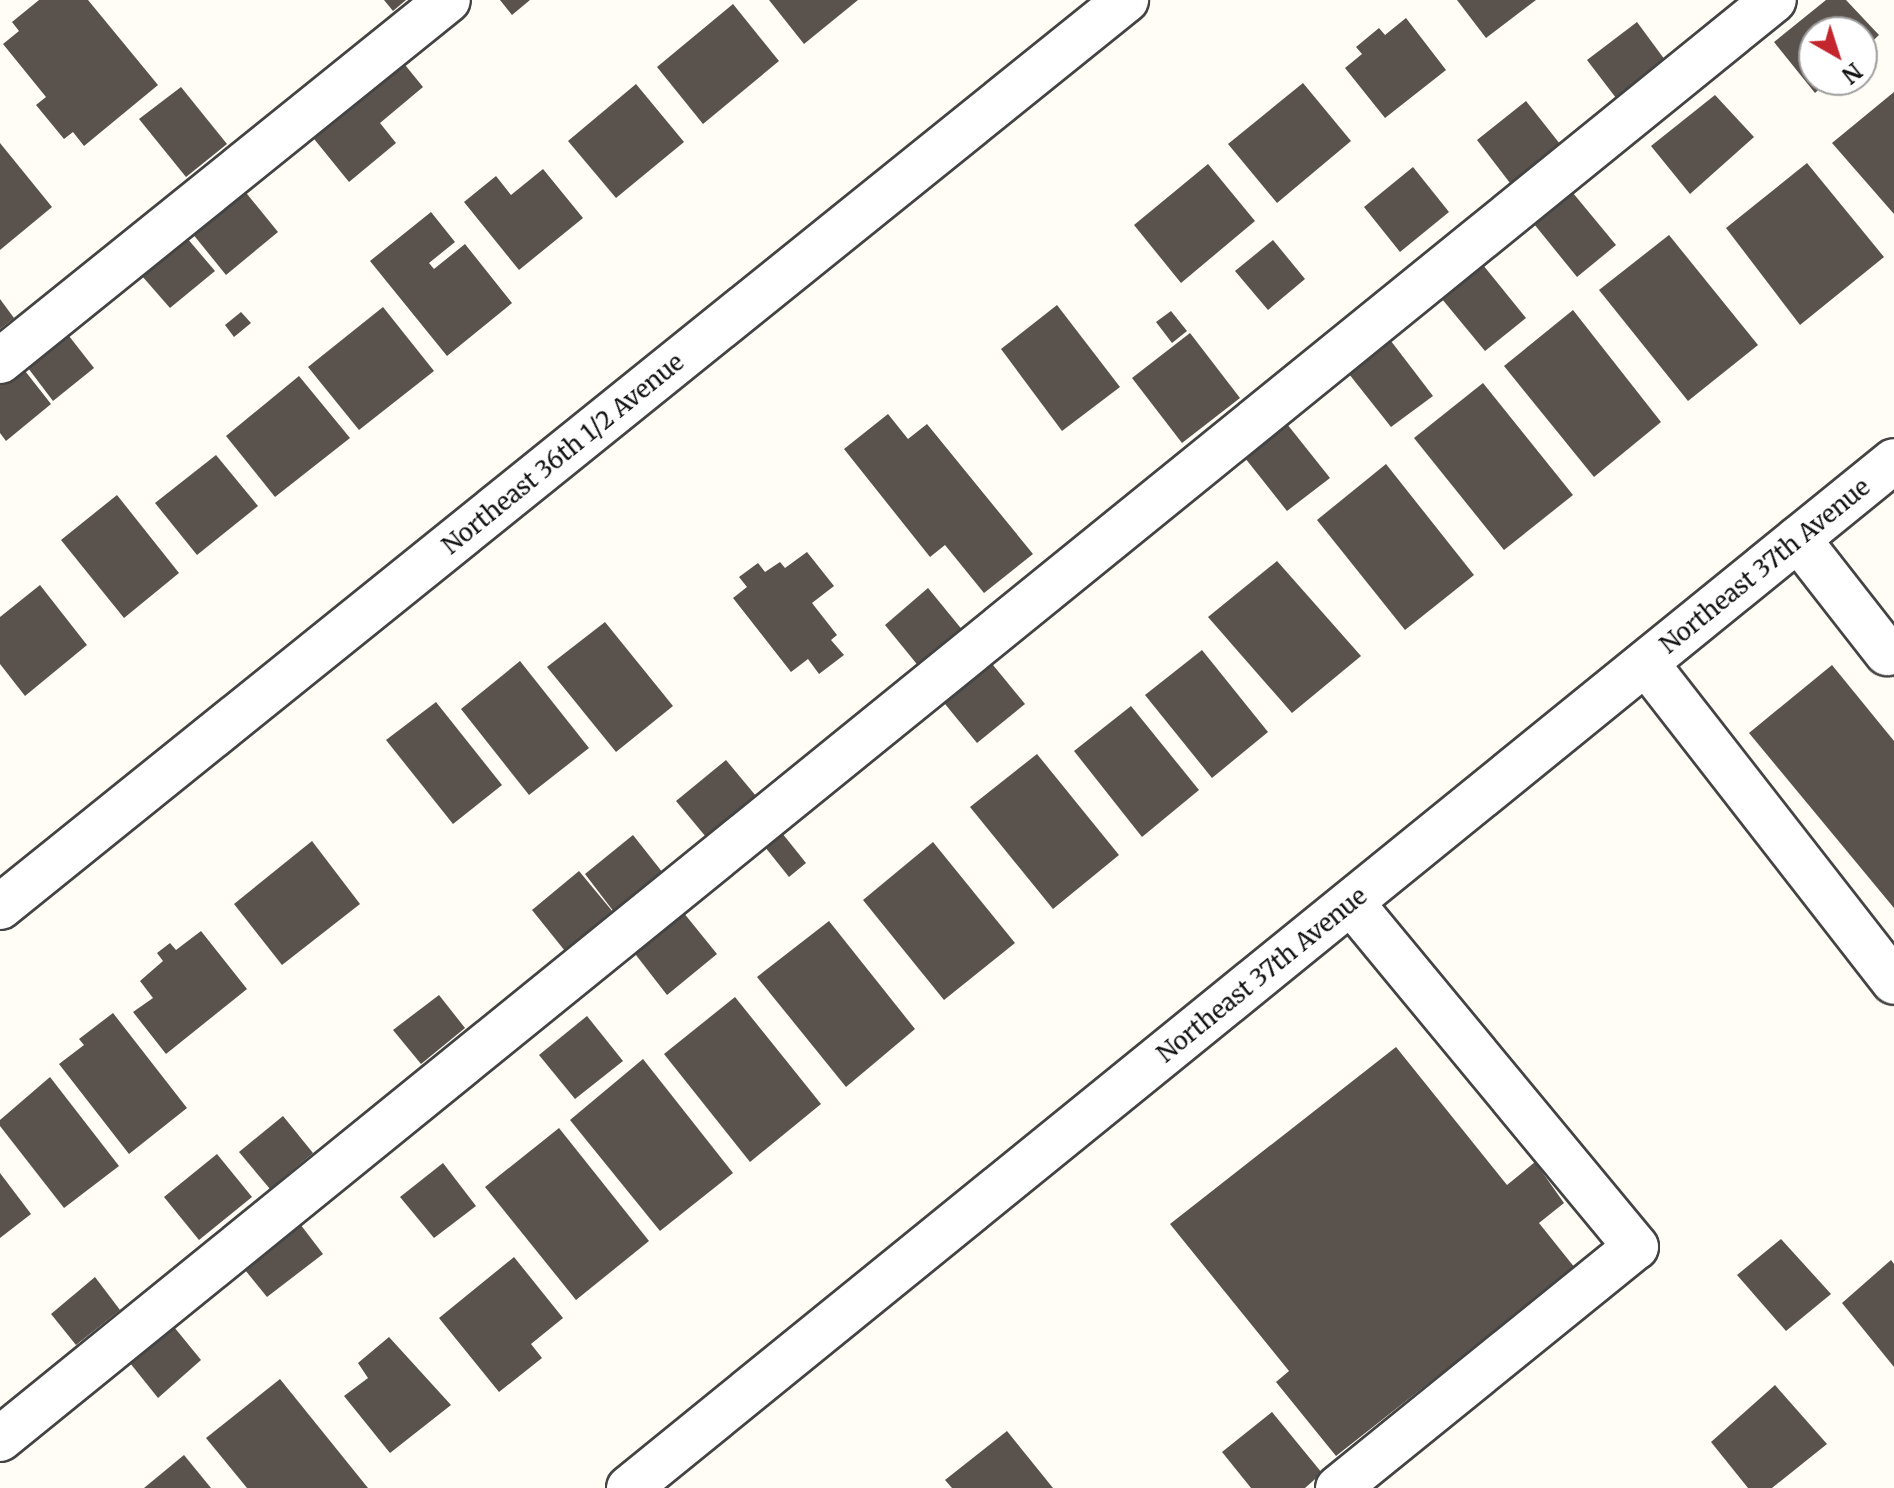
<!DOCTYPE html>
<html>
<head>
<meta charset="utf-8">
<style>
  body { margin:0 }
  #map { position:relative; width:1894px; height:1488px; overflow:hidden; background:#fffdf5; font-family:Merriweather,serif }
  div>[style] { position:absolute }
  .building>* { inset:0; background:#5a524d }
  .roads { filter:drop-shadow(2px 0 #444) drop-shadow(-2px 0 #444) drop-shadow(0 2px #444) drop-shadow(0 -2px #444) }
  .minor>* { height:44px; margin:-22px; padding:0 22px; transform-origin:22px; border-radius:22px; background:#fff }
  span { translate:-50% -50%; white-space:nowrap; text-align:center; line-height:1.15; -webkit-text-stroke:8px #fff; paint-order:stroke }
  .street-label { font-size:24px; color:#111 }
  .north { position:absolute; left:1798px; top:16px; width:80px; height:80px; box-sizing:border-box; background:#fff; border:2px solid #a0a0a0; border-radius:50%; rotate:141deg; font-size:22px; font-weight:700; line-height:32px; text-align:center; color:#111 }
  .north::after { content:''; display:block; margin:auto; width:28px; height:36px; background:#c4262e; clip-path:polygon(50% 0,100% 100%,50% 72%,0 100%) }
</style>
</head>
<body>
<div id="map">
  <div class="building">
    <i style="clip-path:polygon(39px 0,88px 0,158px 85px,84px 146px,73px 132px,64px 139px,36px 105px,46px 97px,3px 44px,19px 31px,12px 22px)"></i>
    <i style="clip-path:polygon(384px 0,406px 0,393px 11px)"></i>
    <i style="clip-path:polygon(500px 0,530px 0,512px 15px)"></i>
    <i style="clip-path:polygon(769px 0,858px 0,804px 44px)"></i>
    <i style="clip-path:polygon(1457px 0,1536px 0,1486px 38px)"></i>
    <i style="clip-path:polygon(1826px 0,1846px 0,1879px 35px,1862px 51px,1862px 32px,1814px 32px,1814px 80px,1829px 80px,1815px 93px,1774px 42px)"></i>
    <i style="clip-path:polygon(733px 4px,779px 61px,703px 124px,657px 67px)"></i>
    <i style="clip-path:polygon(1406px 18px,1446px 70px,1385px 118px,1345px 68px,1362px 54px,1356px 47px,1379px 28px,1385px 35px)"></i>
    <i style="clip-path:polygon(1637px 22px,1665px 60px,1616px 98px,1587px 60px)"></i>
    <i style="clip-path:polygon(397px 55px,423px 87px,380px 123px,396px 143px,349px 182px,306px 129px)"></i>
    <i style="clip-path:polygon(1303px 83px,1351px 141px,1277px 203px,1228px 144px)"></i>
    <i style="clip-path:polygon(636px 84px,684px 142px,616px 198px,568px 141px)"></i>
    <i style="clip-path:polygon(181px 87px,227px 144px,186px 177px,139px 119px)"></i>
    <i style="clip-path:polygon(1894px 92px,1894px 214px,1832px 143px)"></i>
    <i style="clip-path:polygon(1715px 95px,1754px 137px,1690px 194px,1651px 146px)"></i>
    <i style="clip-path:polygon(1526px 101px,1560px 144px,1510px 183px,1477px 140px)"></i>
    <i style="clip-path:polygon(0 143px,52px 207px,0 250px)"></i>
    <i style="clip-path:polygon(1807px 163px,1884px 257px,1800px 325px,1726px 228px)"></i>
    <i style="clip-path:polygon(1208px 164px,1255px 221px,1181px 283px,1134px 225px)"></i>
    <i style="clip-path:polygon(1413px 167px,1449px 212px,1400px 252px,1364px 207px)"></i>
    <i style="clip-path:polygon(543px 169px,583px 218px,519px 270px,464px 202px,496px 176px,511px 195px)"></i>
    <i style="clip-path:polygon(239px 184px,278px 232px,226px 275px,188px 228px)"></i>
    <i style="clip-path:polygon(1573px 193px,1616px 245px,1577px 277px,1534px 224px)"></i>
    <i style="clip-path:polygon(431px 212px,455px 242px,429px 263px,434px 269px,465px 244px,512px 303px,447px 356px,370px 261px)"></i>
    <i style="clip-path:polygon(181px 231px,215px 271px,170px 308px,135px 268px)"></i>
    <i style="clip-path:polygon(1669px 235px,1758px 345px,1688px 401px,1599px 290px)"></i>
    <i style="clip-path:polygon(1273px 240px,1305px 279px,1268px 310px,1235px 271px)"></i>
    <i style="clip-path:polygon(1483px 265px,1526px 318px,1485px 351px,1442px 299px)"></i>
    <i style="clip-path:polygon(0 299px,14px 318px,0 329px)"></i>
    <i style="clip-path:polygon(1057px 305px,1120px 387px,1062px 431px,1001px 349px)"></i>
    <i style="clip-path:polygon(383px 307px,434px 371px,359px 430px,308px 367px)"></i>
    <i style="clip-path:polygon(1573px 310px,1661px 422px,1594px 477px,1504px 366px)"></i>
    <i style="clip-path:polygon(1171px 311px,1187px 331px,1172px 343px,1156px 322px)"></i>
    <i style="clip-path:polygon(241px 312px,251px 323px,234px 337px,225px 325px)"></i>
    <i style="clip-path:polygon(62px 327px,94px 368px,53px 401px,22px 360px)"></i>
    <i style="clip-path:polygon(1190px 333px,1240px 398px,1182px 443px,1132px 378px)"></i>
    <i style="clip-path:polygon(1391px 341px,1433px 396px,1391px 427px,1349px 374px)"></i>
    <i style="clip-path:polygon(18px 362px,51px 404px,6px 441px,0 433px,0 377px)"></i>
    <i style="clip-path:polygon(299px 376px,350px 438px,275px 497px,226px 436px)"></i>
    <i style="clip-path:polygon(1483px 383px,1573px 495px,1504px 550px,1414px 438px)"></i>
    <i style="clip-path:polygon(888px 414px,908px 439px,927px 424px,1033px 554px,984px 593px,945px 545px,930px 557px,844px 449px)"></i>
    <i style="clip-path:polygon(1287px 424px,1330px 478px,1287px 511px,1245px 458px)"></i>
    <i style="clip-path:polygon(216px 455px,258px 506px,197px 555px,155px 503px)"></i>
    <i style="clip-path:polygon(1386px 464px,1474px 575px,1405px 630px,1317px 520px)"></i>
    <i style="clip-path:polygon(117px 495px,179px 573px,124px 618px,61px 540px)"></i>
    <i style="clip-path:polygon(807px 552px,834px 586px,812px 603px,837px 635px,831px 640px,844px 655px,819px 674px,808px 659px,791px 672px,733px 598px,747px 587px,739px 577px,758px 563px,765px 572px,780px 562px,785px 568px)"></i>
    <i style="clip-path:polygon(1277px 561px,1361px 656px,1292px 713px,1208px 617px)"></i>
    <i style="clip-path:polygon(40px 585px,87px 645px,25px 696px,0 664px,0 617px)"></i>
    <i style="clip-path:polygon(928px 588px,964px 632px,920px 668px,885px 625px)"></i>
    <i style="clip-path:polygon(605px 622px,673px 706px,616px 752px,547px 667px)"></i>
    <i style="clip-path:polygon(1202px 650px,1268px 732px,1212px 778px,1145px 695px)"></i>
    <i style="clip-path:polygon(984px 654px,1025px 704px,977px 743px,936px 693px)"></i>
    <i style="clip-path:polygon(520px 661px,589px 748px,529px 795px,461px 709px)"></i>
    <i style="clip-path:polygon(1832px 665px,1894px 741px,1894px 908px,1749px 733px)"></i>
    <i style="clip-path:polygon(436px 702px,502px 785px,453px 824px,386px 740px)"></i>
    <i style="clip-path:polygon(1131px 706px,1199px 790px,1142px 837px,1074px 751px)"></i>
    <i style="clip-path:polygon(1037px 754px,1119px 855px,1053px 909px,970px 807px)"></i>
    <i style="clip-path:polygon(726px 760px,756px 796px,706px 837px,676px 801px)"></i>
    <i style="clip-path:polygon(782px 833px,806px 863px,789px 877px,765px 847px)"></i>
    <i style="clip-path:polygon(633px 835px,663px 873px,614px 912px,585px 874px)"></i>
    <i style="clip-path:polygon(312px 841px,360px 904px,282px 965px,234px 904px)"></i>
    <i style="clip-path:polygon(933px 842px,1015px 943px,944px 1000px,863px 900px)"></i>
    <i style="clip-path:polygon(579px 871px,613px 912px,565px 951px,532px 910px)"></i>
    <i style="clip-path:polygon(679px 907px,717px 954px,667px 995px,629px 946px)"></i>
    <i style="clip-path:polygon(829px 921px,915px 1029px,846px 1087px,757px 977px)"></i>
    <i style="clip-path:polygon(201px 931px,247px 989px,166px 1054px,133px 1012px,153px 998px,140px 981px,163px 961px,157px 953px,170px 943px,176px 950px)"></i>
    <i style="clip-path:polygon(439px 995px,465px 1028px,421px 1064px,393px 1030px)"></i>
    <i style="clip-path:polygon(735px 997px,821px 1104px,750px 1162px,664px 1054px)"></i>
    <i style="clip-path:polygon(113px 1013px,187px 1108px,129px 1154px,59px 1064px,84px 1045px,79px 1039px)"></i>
    <i style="clip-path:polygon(587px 1016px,623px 1061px,575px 1099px,539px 1055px)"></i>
    <i style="clip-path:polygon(1396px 1047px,1507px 1185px,1535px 1162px,1564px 1203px,1539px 1223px,1575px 1268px,1336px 1456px,1276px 1382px,1289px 1371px,1170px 1224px)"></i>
    <i style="clip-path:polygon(643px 1059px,733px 1173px,660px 1231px,570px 1120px)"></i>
    <i style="clip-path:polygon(50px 1077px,119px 1166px,64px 1208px,0 1126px,0 1120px)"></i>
    <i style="clip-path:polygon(283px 1116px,313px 1153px,270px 1189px,239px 1152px)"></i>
    <i style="clip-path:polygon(559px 1128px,649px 1241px,576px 1300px,485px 1187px)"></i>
    <i style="clip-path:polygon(217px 1154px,252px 1197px,199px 1240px,164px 1197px)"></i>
    <i style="clip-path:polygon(443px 1163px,476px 1206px,434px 1238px,400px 1197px)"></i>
    <i style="clip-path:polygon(0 1173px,31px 1214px,0 1238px)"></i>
    <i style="clip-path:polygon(297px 1220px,323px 1254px,267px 1297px,241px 1265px)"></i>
    <i style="clip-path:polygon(1781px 1239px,1831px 1294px,1786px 1331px,1737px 1275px)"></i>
    <i style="clip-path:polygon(514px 1257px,563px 1318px,531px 1344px,542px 1358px,499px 1392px,439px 1318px)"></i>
    <i style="clip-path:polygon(1891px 1260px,1894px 1264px,1894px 1367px,1842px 1303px)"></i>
    <i style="clip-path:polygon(95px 1277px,120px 1310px,76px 1345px,51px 1314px)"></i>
    <i style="clip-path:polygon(170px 1322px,201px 1360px,158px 1398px,126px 1358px)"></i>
    <i style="clip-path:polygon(389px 1337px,451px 1405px,390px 1453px,344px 1396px,368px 1378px,358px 1363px)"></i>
    <i style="clip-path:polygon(280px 1379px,368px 1488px,247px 1488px,206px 1438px)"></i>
    <i style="clip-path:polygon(1775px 1385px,1827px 1444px,1772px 1488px,1748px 1488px,1711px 1442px)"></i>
    <i style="clip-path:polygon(1272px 1412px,1322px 1473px,1305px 1488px,1251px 1488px,1222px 1452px)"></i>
    <i style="clip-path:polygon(1007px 1431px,1053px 1488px,952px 1488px,945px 1480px)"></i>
    <i style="clip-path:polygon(184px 1455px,211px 1488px,144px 1488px)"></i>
  </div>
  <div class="roads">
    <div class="minor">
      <i style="left:0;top:361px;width:575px;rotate:-38.86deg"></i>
      <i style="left:1798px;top:539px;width:145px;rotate:52deg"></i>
      <i style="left:1646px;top:663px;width:404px;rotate:52.1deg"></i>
      <i style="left:0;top:907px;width:1446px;rotate:-38.85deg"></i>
      <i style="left:0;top:1439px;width:2284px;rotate:-39.05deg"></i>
      <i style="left:629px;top:1488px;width:1629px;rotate:-39.07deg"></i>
      <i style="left:1338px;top:1488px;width:383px;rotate:-39deg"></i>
      <i style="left:1636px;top:1247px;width:447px;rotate:-129.6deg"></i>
    </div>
  </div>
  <div class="street-label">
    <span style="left:563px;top:454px;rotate:-39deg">Northeast 36th 1/2 Avenue</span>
    <span style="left:1765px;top:566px;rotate:-39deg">Northeast 37th Avenue</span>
    <span style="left:1262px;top:975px;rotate:-39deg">Northeast 37th Avenue</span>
  </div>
  <div class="north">N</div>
</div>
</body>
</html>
